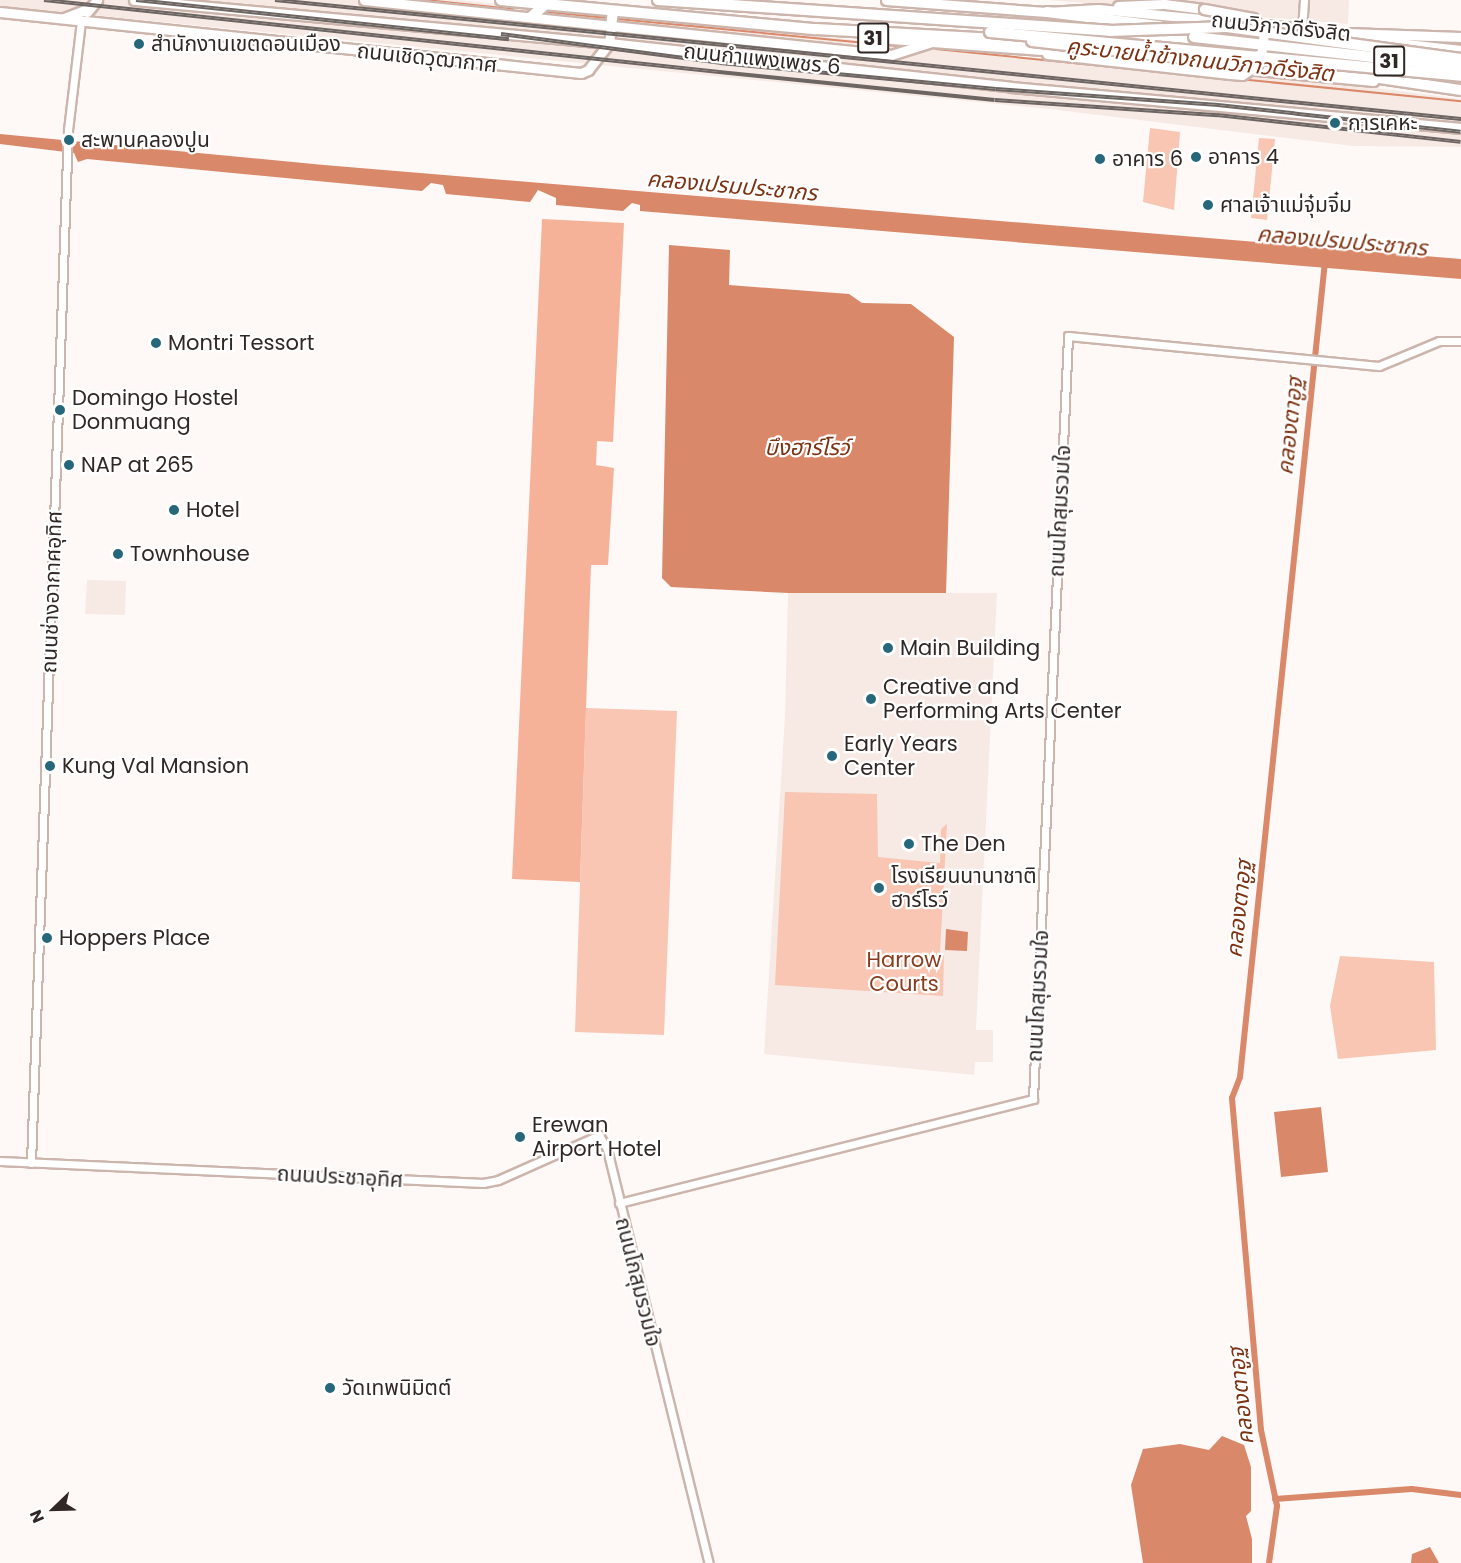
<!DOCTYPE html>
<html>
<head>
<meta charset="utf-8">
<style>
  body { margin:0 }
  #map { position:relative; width:1461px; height:1563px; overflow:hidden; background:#fef9f7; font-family:Poppins,"Noto Sans Thai",sans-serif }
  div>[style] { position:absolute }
  .built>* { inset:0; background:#f7eae5 }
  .green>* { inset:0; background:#f8c6b3 }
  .forest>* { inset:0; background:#f6b299 }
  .water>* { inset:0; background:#d98869 }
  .stream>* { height:1.5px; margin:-0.75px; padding:0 0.75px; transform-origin:0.75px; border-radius:0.75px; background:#d98869 }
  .canal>* { height:6px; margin:-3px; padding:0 3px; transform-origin:3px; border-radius:3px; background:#d98869 }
  .roads { filter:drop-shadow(2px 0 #ccb5ac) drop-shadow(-2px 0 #ccb5ac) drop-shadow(0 2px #ccb5ac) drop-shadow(0 -2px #ccb5ac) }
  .minor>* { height:7px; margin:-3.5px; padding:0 3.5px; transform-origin:3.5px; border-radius:3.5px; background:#fff }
  .major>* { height:9px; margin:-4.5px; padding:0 4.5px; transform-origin:4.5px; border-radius:4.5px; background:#fff }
  .highway>* { height:10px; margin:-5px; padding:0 5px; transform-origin:5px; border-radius:5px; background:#fff }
  .rail>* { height:4px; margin-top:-2px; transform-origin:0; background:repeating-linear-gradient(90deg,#fff 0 4.5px,#6d6562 0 9px); box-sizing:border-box; border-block:2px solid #6d6562 }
  .bridges { filter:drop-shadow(2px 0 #ccb5ac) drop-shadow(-2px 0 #ccb5ac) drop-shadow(0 2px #ccb5ac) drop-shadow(0 -2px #ccb5ac) }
  .major-bridge>* { height:9px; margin:-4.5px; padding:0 4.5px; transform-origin:4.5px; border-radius:4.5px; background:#fff }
  .highway-bridge>* { height:10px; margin:-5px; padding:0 5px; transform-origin:5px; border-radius:5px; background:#fff }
  .dots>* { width:16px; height:16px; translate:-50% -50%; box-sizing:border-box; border:3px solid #fff; border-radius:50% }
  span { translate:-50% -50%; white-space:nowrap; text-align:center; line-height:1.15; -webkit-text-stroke:4.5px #fff; paint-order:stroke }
  .shield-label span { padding:2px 4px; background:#fff; border:2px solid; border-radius:4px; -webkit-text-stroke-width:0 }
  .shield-label { font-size:20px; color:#312825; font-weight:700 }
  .street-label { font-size:21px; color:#312825 }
  .poi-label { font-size:21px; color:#312825 }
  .left { translate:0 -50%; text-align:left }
  .park-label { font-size:21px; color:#863c1d }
  .water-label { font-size:22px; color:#7c3313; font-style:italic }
  .north { position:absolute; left:24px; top:1479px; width:60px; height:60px; -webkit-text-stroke:4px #fff; paint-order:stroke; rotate:247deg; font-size:16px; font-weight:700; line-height:24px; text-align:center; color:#312825 }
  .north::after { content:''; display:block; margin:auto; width:21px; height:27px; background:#312825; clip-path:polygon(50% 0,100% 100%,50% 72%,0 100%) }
</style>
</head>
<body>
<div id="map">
  <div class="built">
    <i style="clip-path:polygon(0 0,459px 0,1195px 74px,1308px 79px,1461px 99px,1461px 147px,1353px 146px,1049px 109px,0 6px)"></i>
    <i style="clip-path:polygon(1047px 0,1349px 0,1348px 24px)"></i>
    <i style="clip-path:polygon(87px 580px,126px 581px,125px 615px,85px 614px)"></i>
    <i style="clip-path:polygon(788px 593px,997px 593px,976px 1030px,993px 1030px,993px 1062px,975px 1062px,974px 1075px,764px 1054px,785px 715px)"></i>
  </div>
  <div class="green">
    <i style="clip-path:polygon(1150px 128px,1180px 132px,1174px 210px,1143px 202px)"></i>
    <i style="clip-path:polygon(1259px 138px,1275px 139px,1267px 220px,1251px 218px)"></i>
    <i style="clip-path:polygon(586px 708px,677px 711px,664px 1035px,575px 1032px)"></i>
    <i style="clip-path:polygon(785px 792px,877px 794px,878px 857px,940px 863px,941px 829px,947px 824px,940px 953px,944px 954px,943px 996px,775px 985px)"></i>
    <i style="clip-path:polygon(1340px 956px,1434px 962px,1436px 1050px,1338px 1059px,1330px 1006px)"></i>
  </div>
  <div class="forest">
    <i style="clip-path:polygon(542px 219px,624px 223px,613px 442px,597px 441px,596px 465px,614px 468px,608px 565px,591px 565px,580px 882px,512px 879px)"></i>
  </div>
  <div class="water">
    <i style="clip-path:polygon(0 134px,324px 165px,1461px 259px,1461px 279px,640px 211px,640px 205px,632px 203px,623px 211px,556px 205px,556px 198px,538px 190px,530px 202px,446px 194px,443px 185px,431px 183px,422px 191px,87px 159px,78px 162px,74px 153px,0 144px)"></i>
    <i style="clip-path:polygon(669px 245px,730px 250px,729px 285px,849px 294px,862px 303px,911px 304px,954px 337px,946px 593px,788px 593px,671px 587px,662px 578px)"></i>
    <i style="clip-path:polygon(946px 929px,968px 932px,967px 951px,945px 950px)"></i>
    <i style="clip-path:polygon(1321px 1107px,1328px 1172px,1281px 1177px,1274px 1112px)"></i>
    <i style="clip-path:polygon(1222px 1436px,1244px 1445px,1251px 1467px,1251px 1511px,1246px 1516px,1252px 1539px,1252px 1563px,1143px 1563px,1131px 1485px,1143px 1449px,1180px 1444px,1209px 1450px)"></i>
    <i style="clip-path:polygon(1430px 1547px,1439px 1563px,1411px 1563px,1412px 1554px)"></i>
  </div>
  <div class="stream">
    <i style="left:426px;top:0;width:87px;rotate:5.9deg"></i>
    <i style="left:548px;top:12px;width:60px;rotate:5.7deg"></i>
    <i style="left:618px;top:19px;width:280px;rotate:5.5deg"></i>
    <i style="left:936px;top:49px;width:287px;rotate:5.8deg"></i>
    <i style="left:1239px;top:79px;width:223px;rotate:5.7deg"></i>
  </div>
  <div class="canal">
    <i style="left:1275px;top:1499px;width:137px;rotate:-4.2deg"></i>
    <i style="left:1412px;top:1489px;width:49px;rotate:7deg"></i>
    <i style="left:1269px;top:1563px;width:58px;rotate:-82deg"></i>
    <i style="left:1277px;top:1506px;width:78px;rotate:-101.9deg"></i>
    <i style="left:1261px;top:1430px;width:333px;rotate:-95deg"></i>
    <i style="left:1232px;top:1098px;width:22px;rotate:-69deg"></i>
    <i style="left:1240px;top:1077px;width:819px;rotate:-84.05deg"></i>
  </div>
  <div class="roads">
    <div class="minor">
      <i style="left:1302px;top:29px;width:29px;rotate:-86deg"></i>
      <i style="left:0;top:1161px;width:484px;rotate:2.6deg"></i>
      <i style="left:483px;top:1183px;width:15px;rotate:-11deg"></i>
      <i style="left:498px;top:1180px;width:111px;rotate:-24deg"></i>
      <i style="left:599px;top:1135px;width:16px;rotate:60deg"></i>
      <i style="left:607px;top:1149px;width:426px;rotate:76.2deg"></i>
      <i style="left:31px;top:1163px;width:1034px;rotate:-87.95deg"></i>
      <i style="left:68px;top:130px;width:110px;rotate:-83.2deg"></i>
      <i style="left:619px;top:1203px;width:427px;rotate:-14.1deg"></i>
      <i style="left:1033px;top:1099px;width:764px;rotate:-87.37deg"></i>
      <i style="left:1068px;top:336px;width:312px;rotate:5.5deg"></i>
      <i style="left:1379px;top:366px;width:65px;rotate:-22.6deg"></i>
      <i style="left:1439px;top:341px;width:22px"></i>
    </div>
    <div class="major">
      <i style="left:134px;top:0;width:477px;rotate:5.2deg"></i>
      <i style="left:609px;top:43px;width:404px;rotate:6.2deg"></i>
      <i style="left:1011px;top:87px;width:452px;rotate:5.2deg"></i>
      <i style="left:364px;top:0;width:530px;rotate:5.96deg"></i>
      <i style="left:891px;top:55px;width:43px;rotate:-17.6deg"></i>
      <i style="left:932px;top:42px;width:191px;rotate:4.2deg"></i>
      <i style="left:886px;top:0;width:161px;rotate:4.3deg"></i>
      <i style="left:1047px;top:12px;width:51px;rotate:-3.4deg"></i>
      <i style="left:1098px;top:9px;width:218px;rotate:5.5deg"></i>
      <i style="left:1118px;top:6px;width:46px;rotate:-2.5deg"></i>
      <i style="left:1164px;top:4px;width:40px;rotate:7.1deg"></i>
      <i style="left:0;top:12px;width:584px;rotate:5.99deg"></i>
      <i style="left:581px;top:73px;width:8px;rotate:-23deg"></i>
      <i style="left:588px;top:70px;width:34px;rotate:-52deg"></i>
      <i style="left:609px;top:43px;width:17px;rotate:-83deg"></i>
      <i style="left:87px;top:12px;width:16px;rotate:-50deg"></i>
      <i style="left:64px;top:18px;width:28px;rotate:-21deg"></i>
      <i style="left:1347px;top:33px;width:114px;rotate:2deg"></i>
      <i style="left:1047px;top:54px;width:29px;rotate:6deg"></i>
      <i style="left:1225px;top:67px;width:149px;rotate:5.4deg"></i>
    </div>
    <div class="highway">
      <i style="left:501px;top:0;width:316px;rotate:5.3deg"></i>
      <i style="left:816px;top:29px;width:216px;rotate:3.2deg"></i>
      <i style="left:1047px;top:12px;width:114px;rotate:7.1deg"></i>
      <i style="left:531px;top:17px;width:20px;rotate:-41deg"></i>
      <i style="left:611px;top:26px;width:15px;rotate:-82deg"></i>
      <i style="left:1095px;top:34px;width:261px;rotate:5.7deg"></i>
      <i style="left:1307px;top:34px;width:155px;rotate:6.3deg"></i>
      <i style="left:1155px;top:35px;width:39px;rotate:3deg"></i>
      <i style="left:866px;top:37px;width:66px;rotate:4.3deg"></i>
      <i style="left:1298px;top:66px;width:165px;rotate:8.4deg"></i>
    </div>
  </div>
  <div class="rail">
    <i style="left:44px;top:0;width:679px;rotate:6.09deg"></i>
    <i style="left:719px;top:72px;width:277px;rotate:5.8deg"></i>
    <i style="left:995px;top:100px;width:223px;rotate:3.9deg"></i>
    <i style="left:1217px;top:115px;width:245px;rotate:6.3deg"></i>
    <i style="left:136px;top:0;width:375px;rotate:6deg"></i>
    <i style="left:275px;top:0;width:1192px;rotate:5.73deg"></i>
    <i style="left:501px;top:34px;width:221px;rotate:7.5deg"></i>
    <i style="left:720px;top:63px;width:277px;rotate:5.4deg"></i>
    <i style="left:996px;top:89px;width:223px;rotate:4.1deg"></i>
    <i style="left:1218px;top:105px;width:244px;rotate:6.3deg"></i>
  </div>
  <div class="bridges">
    <div class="major-bridge">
      <i style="left:1076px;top:57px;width:155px;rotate:6.3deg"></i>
      <i style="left:1230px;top:74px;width:12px;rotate:5deg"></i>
      <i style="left:1242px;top:75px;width:17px;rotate:-33deg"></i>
      <i style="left:1256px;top:66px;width:10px;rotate:-61deg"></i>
      <i style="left:1261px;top:57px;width:23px;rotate:-83deg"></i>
      <i style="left:1264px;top:34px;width:19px;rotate:-125deg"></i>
      <i style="left:1253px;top:18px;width:50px;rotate:-169.6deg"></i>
    </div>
    <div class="highway-bridge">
      <i style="left:658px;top:0;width:453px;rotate:3.9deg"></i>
      <i style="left:1110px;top:31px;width:117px;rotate:-2deg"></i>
      <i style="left:1227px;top:27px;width:236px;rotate:7.8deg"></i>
      <i style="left:990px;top:32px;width:473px;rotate:5.3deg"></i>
      <i style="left:1194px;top:37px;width:269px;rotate:6.4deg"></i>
      <i style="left:1032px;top:41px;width:203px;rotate:6.5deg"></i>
      <i style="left:1234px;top:64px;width:26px;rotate:-18deg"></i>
    </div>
  </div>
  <div class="dots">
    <i style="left:139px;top:44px;background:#27677b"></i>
    <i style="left:1335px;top:123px;background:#27677b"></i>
    <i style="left:69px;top:140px;background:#27677b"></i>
    <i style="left:1196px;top:157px;background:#27677b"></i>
    <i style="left:1100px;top:159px;background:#27677b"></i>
    <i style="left:1208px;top:205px;background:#27677b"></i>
    <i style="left:156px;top:343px;background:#27677b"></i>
    <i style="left:60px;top:410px;background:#27677b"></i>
    <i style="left:69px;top:465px;background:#27677b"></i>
    <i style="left:174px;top:510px;background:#27677b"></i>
    <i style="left:118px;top:554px;background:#27677b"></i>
    <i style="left:888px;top:648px;background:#27677b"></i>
    <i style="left:871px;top:699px;background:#27677b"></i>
    <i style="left:832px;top:756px;background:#27677b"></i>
    <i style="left:50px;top:766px;background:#27677b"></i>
    <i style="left:909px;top:844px;background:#27677b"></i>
    <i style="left:879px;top:888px;background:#27677b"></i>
    <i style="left:47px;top:938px;background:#27677b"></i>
    <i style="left:520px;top:1137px;background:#27677b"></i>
    <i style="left:330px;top:1388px;background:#27677b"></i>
  </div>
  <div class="shield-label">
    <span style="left:873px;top:38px">31</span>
    <span style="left:1389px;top:61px">31</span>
  </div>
  <div class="street-label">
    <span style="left:1281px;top:27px;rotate:6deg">ถนนวิภาวดีรังสิต</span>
    <span style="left:427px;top:58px;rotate:6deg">ถนนเชิดวุฒากาศ</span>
    <span style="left:762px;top:59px;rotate:6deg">ถนนกำแพงเพชร 6</span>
    <span style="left:1060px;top:511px;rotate:-87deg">ถนนโกสุมรวมใจ</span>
    <span style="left:52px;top:592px;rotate:-88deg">ถนนช่างอากาศอุทิศ</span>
    <span style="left:1038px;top:996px;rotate:-87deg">ถนนโกสุมรวมใจ</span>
    <span style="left:340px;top:1177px;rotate:3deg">ถนนประชาอุทิศ</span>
    <span style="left:638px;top:1282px;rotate:76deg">ถนนโกสุมรวมใจ</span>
  </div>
  <div class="poi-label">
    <span class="left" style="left:151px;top:44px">สำนักงานเขตดอนเมือง</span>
    <span class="left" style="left:1348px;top:123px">การเคหะ</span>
    <span class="left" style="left:81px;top:140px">สะพานคลองปูน</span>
    <span class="left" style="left:1208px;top:157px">อาคาร 4</span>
    <span class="left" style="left:1112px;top:159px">อาคาร 6</span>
    <span class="left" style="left:1220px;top:205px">ศาลเจ้าแม่จุ๋มจิ๋ม</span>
    <span class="left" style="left:168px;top:343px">Montri Tessort</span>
    <span class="left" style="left:72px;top:410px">Domingo Hostel<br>Donmuang</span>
    <span class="left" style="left:81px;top:465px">NAP at 265</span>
    <span class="left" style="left:186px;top:510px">Hotel</span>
    <span class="left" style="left:130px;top:554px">Townhouse</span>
    <span class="left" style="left:900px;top:648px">Main Building</span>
    <span class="left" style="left:883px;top:699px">Creative and<br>Performing Arts Center</span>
    <span class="left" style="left:844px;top:756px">Early Years<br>Center</span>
    <span class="left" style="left:62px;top:766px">Kung Val Mansion</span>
    <span class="left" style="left:921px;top:844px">The Den</span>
    <span class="left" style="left:891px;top:888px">โรงเรียนนานาชาติ<br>ฮาร์โรว์</span>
    <span class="left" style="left:59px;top:938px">Hoppers Place</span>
    <span class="left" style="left:532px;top:1137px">Erewan<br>Airport Hotel</span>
    <span class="left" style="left:342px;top:1388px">วัดเทพนิมิตต์</span>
  </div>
  <div class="park-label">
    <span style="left:904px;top:972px">Harrow<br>Courts</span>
  </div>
  <div class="water-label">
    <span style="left:1200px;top:60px;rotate:6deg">คูระบายน้ำข้างถนนวิภาวดีรังสิต</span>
    <span style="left:732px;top:186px;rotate:5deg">คลองเปรมประชากร</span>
    <span style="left:1342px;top:241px;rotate:5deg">คลองเปรมประชากร</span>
    <span style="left:1290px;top:426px;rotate:-84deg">คลองตาอูฐ</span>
    <span style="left:807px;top:448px">บึงฮาร์โรว์</span>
    <span style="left:1239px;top:909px;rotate:-84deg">คลองตาอูฐ</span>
    <span style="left:1241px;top:1396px;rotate:-96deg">คลองตาอูฐ</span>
  </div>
  <div class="north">N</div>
</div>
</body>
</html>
